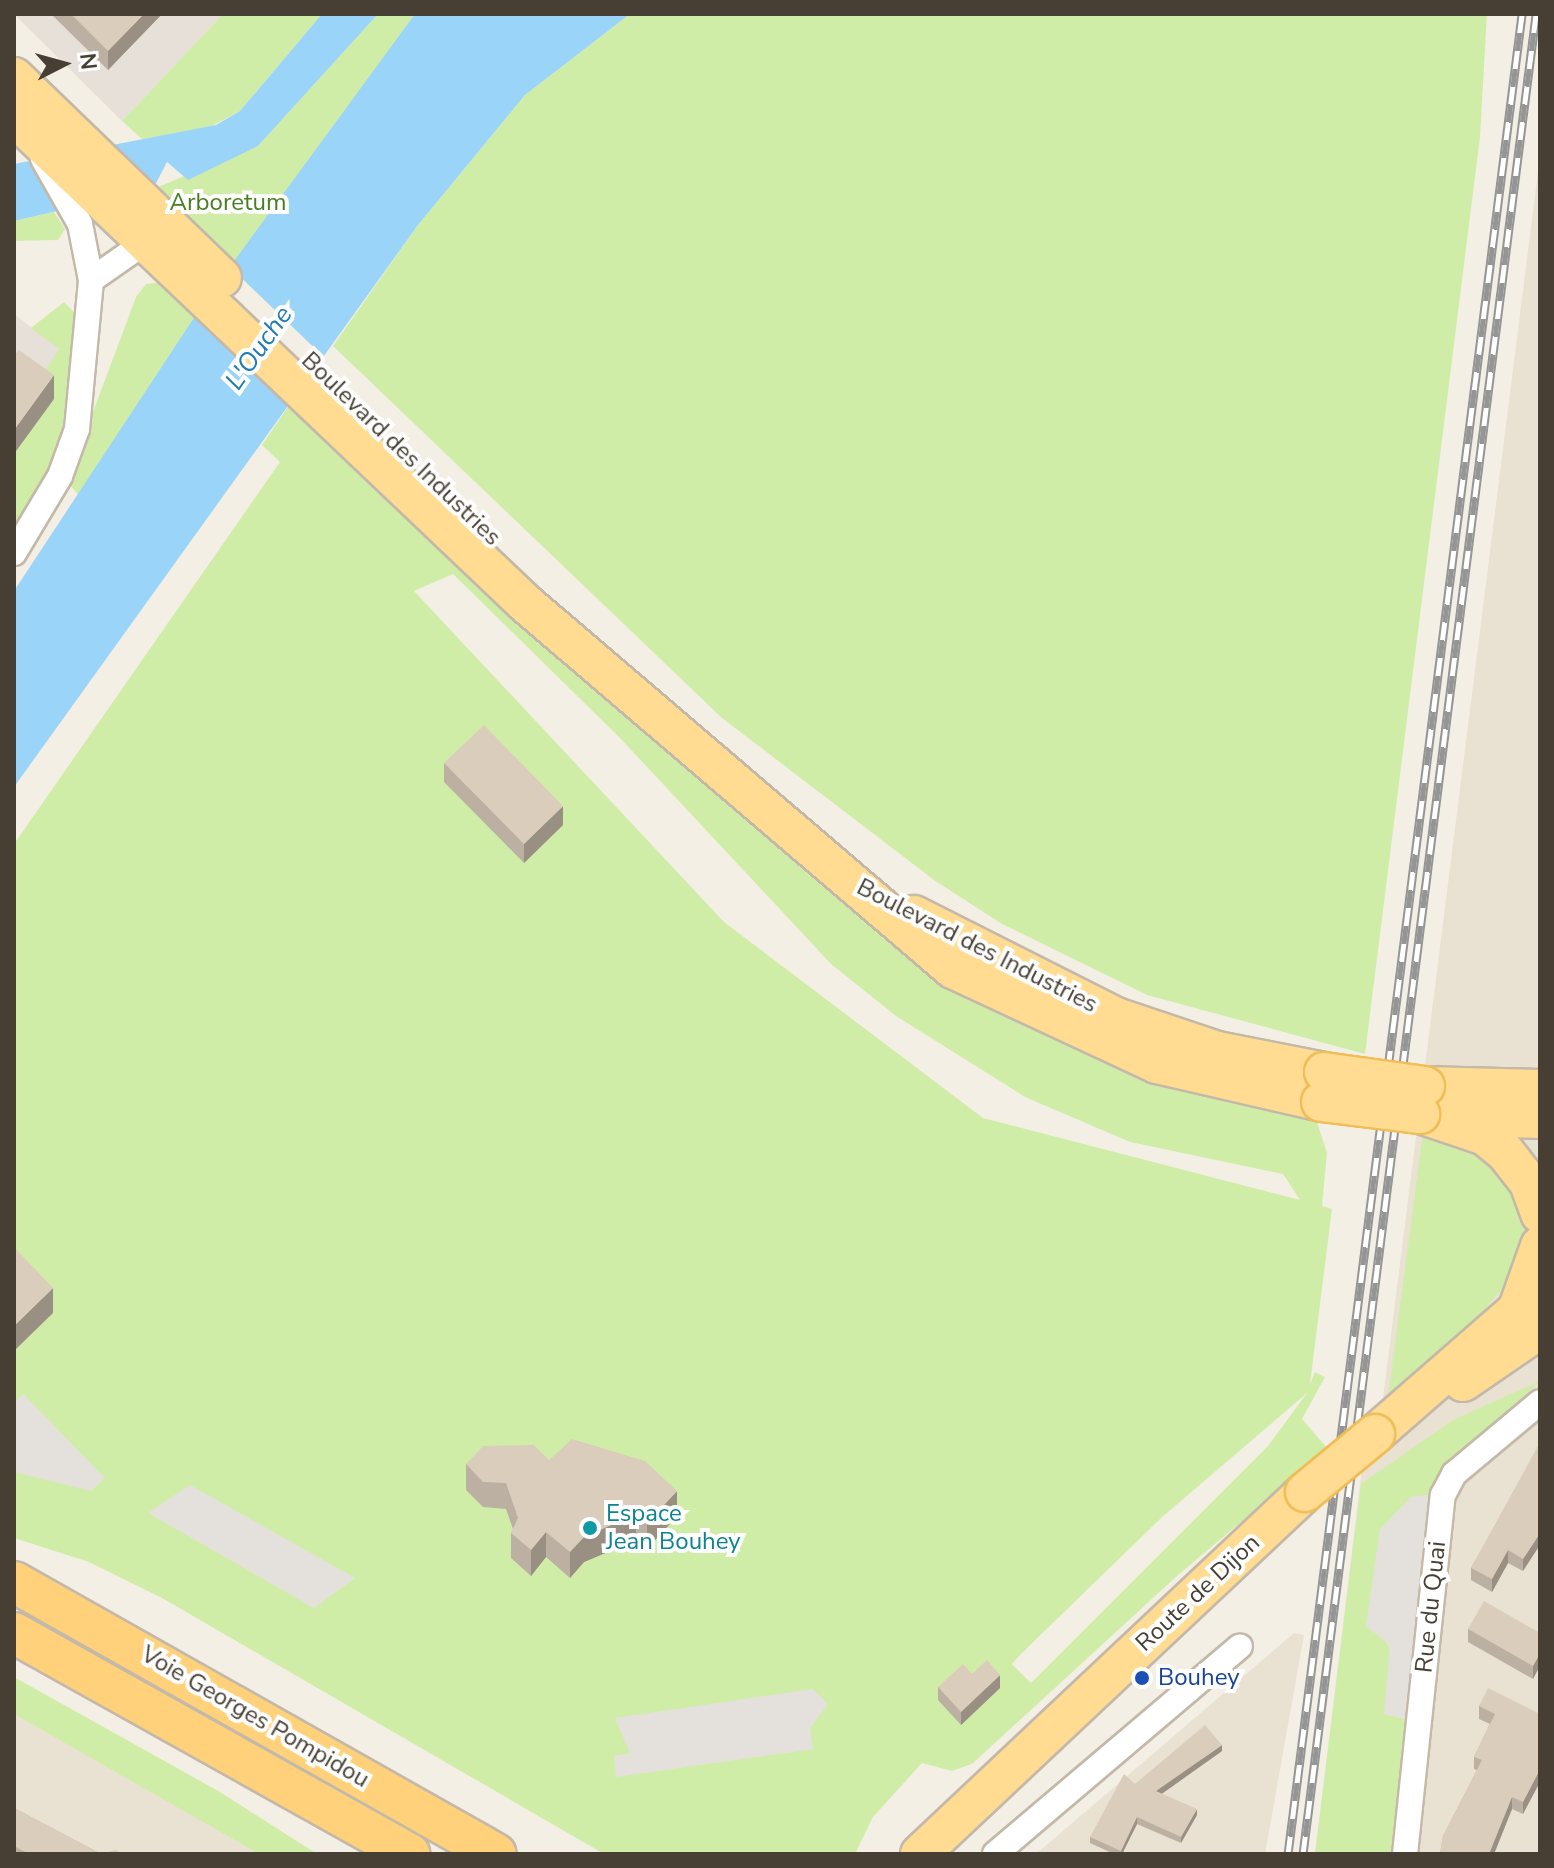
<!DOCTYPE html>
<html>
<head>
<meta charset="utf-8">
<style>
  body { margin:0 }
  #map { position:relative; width:1554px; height:1868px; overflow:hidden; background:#f4efe4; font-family:"Nunito Sans",sans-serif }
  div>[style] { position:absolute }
  .residential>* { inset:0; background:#e9e1d2 }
  .industrial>* { inset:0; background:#e6e0d9 }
  .green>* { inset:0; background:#d0eda8 }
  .parking>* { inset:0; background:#e4e1dd }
  .water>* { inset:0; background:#9ad4f8 }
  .pier>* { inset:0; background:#f4efe4 }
  .roads { filter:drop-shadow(2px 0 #c4b9a9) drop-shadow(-2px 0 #c4b9a9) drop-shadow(0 2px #c4b9a9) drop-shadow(0 -2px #c4b9a9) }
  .minor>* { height:24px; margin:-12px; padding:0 12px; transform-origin:12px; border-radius:12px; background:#fff }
  .primary>* { height:38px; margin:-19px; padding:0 19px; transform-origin:19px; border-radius:19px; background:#ffdc92 }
  .trunk>* { height:40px; margin:-20px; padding:0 20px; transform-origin:20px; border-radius:20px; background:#ffd17b }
  .rail>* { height:9px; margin-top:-4.5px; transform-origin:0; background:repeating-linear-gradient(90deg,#fff 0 18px,#959595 0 36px); box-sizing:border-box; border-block:2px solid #959595 }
  .bridges { filter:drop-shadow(2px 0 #f0bd56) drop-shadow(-2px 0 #f0bd56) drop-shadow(0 2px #f0bd56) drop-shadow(0 -2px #f0bd56) }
  .primary-bridge>* { height:38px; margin:-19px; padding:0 19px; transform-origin:19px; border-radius:19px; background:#ffdc92 }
  .wall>* { inset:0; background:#bbb0a1 }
  .shaded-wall>* { inset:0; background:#999083 }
  .building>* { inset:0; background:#dacdbb }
  .dots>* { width:22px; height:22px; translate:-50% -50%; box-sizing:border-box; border:4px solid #fff; border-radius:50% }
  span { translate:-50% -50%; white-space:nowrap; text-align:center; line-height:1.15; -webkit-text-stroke:8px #fff; paint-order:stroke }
  .park-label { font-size:24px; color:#477f20 }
  .street-label { font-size:24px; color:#473f33 }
  .culture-label { font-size:24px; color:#0d838f }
  .left { translate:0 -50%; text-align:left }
  .transit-label { font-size:24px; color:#164399 }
  .water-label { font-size:26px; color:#207bb5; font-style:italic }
  .frame { position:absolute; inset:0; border:16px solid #473f33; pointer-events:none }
  .north { position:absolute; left:24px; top:24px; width:80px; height:80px; -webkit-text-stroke:6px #fff; paint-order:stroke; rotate:84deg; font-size:22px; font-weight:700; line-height:32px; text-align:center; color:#473f33 }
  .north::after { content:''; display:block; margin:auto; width:28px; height:36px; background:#473f33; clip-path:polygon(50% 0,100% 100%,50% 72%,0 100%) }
</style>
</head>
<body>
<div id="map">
  <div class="residential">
    <i style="clip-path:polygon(1540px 156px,1540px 1854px,1315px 1854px,1368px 1419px,1382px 1406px)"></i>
    <i style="clip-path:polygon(1294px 1633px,1304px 1635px,1265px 1854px,1036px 1854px)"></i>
    <i style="clip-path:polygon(14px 1714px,182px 1808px,259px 1854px,14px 1854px)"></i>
  </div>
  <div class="industrial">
    <i style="clip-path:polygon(14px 14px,223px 14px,122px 121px)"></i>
    <i style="clip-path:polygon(14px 314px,59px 349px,61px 422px,14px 459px)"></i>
  </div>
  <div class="green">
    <i style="clip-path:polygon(223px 14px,322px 14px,240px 111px,206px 129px,142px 139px,122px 121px)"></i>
    <i style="clip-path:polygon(378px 14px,415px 14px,235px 267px,153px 189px,258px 146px)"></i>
    <i style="clip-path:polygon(630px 14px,1487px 14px,1480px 137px,1365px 1054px,1147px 995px,1002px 924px,934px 880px,722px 718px,333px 346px,418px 225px,525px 95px)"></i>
    <i style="clip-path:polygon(54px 212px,65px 229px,58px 240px,14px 241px,14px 221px)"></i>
    <i style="clip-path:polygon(164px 282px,200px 310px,79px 496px,69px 484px,78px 452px,136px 297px,146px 284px)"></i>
    <i style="clip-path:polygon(64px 302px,75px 313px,71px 410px,50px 475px,14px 539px,14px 454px,53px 399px,35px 386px,59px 349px,31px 328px)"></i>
    <i style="clip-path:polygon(evenodd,294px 398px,649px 733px,889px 943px,979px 1001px,1074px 1047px,1186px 1087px,1315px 1116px,1327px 1153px,1322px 1206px,1332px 1209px,1310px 1384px,1315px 1372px,1325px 1377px,1302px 1419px,1328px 1449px,1178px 1575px,972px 1764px,952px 1771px,922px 1763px,873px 1817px,855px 1854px,604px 1854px,162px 1598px,89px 1562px,14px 1538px,14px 844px,280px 462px,262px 445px,294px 398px,453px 574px,620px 738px,831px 964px,896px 1016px,1025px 1097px,1130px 1142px,1283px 1174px,1300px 1200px,983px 1118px,724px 922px,414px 591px,453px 574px,294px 398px,1307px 1393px,1268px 1446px,1031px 1683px,1012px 1664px,1021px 1654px,1161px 1518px,1307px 1393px)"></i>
    <i style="clip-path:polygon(1423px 1133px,1490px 1153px,1530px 1221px,1508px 1282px,1451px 1350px,1387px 1405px)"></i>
    <i style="clip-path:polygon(1540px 1381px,1447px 1465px,1385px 1638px,1392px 1656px,1384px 1714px,1412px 1721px,1396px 1854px,1315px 1854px,1361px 1484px,1453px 1420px)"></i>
    <i style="clip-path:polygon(14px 1677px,220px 1792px,317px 1854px,259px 1854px,14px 1714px)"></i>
  </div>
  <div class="parking">
    <i style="clip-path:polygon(23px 1394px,105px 1478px,91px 1491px,14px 1472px,14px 1403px)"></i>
    <i style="clip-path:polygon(190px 1485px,355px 1578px,314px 1608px,148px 1513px)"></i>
    <i style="clip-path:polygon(1434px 1494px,1406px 1719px,1384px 1714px,1390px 1645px,1366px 1626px,1380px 1529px,1411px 1497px)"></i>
    <i style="clip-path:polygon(813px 1689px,828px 1704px,810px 1728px,813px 1749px,616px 1777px,614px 1756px,630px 1753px,615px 1718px)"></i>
  </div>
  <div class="water">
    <i style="clip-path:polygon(322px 14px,378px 14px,258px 146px,188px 180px,167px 162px,153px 189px,14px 221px,14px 164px,216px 125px,240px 111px)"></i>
    <i style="clip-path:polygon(415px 14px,630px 14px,525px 95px,418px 225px,14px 787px,14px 591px,207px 298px)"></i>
  </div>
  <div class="pier">
    <i style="clip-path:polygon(230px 267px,327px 360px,304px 390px,205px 296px)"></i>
  </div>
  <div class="roads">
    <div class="minor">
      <i style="left:91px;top:280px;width:77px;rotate:-34.9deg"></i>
      <i style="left:14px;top:553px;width:90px;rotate:-59.1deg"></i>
      <i style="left:60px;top:476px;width:50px;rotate:-70.1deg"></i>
      <i style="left:77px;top:429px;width:150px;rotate:-84.6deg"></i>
      <i style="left:91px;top:280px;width:57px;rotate:-101.1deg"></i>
      <i style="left:80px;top:224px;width:75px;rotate:-119.6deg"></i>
      <i style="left:995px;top:1854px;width:321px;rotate:-40.3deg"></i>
      <i style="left:1405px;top:1854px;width:361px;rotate:-84deg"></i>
      <i style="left:1443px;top:1495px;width:24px;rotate:-62deg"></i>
      <i style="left:1454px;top:1474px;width:112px;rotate:-39.9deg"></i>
    </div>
    <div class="primary">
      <i style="left:14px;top:77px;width:289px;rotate:44deg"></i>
      <i style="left:14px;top:117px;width:705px;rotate:43.56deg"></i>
      <i style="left:525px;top:603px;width:563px;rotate:40.54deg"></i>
      <i style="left:953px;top:969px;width:225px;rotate:25deg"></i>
      <i style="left:1157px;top:1064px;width:168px;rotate:13deg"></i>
      <i style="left:914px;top:915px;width:226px;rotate:26.8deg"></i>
      <i style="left:1116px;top:1017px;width:107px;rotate:18.6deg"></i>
      <i style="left:1217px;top:1051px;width:109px;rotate:11.1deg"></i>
      <i style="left:1425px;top:1086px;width:115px;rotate:1.5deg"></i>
      <i style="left:1420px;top:1114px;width:69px;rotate:18.7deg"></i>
      <i style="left:1485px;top:1136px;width:26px;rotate:39deg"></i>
      <i style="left:1505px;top:1152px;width:39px;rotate:52deg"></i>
      <i style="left:1529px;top:1183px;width:33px;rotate:70deg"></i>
      <i style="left:1455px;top:1116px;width:85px;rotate:2deg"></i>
      <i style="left:1519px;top:1305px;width:63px;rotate:-70.4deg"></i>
      <i style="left:1463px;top:1382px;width:93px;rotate:-34.5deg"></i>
      <i style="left:1375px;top:1434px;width:219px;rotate:-41.1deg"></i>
      <i style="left:920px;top:1854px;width:528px;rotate:-43.24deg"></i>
    </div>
    <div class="trunk">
      <i style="left:14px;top:1582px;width:553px;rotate:29.44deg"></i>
      <i style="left:14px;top:1633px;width:453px;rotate:29.2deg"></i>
    </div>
  </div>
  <div class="rail">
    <i style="left:1288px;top:1854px;width:1855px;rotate:-82.75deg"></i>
    <i style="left:1303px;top:1854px;width:1855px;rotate:-82.78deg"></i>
  </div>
  <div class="bridges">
    <div class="primary-bridge">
      <i style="left:1324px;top:1072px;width:102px;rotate:7.9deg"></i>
      <i style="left:1321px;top:1102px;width:100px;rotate:6.9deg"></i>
      <i style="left:1305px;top:1492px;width:91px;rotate:-39.6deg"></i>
    </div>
  </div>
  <div class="wall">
    <i style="clip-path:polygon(51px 14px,162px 14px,108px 70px)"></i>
    <i style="clip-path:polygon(444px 763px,563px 825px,524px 863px,444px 782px)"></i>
    <i style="clip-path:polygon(1540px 1448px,1523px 1571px,1508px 1563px,1492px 1592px,1471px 1580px,1471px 1568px)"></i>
    <i style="clip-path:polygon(549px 1460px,677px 1516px,647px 1549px,636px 1540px,584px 1562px,570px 1578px,546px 1557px,531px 1576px,511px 1558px,511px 1533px,513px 1529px,506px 1509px,483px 1507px,466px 1490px,466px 1464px)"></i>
    <i style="clip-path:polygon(1468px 1629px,1540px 1633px,1533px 1679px,1468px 1642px)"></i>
    <i style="clip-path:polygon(938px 1687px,1000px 1688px,961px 1725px,938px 1700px)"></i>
    <i style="clip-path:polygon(1479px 1706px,1540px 1714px,1523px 1814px,1512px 1809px,1494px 1854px,1440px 1854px,1443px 1836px,1477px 1770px,1474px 1769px,1474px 1757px,1490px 1724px,1479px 1719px)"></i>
    <i style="clip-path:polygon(1222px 1751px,1161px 1794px,1197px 1815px,1181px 1843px,1137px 1824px,1122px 1854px,1114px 1854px,1090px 1843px,1090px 1837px,1135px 1784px)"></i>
    <i style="clip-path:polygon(14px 1808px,101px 1854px,14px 1854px)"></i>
  </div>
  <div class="shaded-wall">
    <i style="clip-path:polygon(144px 14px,162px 14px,108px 70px,108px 51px)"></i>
    <i style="clip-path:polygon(54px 375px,54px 399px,14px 454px,14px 430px)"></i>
    <i style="clip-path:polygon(563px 806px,563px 825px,524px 863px,524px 844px)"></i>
    <i style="clip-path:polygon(53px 1288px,53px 1313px,14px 1351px,14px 1326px)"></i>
    <i style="clip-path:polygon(677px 1491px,677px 1516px,647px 1549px,647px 1523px)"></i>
    <i style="clip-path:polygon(636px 1514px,636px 1540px,584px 1562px,570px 1578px,570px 1552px,584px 1537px)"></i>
    <i style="clip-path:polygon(546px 1532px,546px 1557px,531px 1576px,531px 1550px)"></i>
    <i style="clip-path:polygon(1540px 1533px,1540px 1545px,1523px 1571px,1523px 1559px)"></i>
    <i style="clip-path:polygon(1508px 1550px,1508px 1563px,1492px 1592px,1492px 1579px)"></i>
    <i style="clip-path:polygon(1540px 1653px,1540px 1666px,1533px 1679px,1533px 1666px)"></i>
    <i style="clip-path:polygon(1000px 1675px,1000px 1688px,961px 1725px,961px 1712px)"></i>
    <i style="clip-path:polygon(1222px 1745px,1222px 1751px,1156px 1798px,1156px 1791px)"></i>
    <i style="clip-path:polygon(1540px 1769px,1540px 1782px,1523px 1814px,1523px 1802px)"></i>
    <i style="clip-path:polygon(1512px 1797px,1512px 1809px,1494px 1854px,1489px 1854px)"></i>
    <i style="clip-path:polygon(1197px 1809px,1197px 1815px,1181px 1843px,1181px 1837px)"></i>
    <i style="clip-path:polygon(1137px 1817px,1137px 1824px,1122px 1854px,1121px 1854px,1121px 1851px)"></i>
  </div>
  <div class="building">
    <i style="clip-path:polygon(71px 14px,144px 14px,108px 51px)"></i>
    <i style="clip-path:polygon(19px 350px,54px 375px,14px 430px,14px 356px)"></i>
    <i style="clip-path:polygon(484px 725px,563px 806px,524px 844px,444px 763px)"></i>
    <i style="clip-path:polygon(14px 1247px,53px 1288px,14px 1326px)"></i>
    <i style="clip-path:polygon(572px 1439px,645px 1461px,677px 1491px,647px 1523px,636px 1514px,584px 1537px,570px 1552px,546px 1532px,531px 1550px,511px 1533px,518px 1518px,506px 1483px,483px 1482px,466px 1464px,483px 1446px,534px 1445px,549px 1460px)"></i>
    <i style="clip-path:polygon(1538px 1446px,1540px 1448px,1540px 1533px,1523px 1559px,1508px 1550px,1492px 1579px,1471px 1568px)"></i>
    <i style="clip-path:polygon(1484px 1601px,1540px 1633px,1540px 1653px,1533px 1666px,1468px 1629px)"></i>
    <i style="clip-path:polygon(987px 1660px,1000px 1675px,961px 1712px,938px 1687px,963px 1664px,972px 1674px)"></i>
    <i style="clip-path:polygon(1488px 1688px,1540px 1714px,1540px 1769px,1523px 1802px,1512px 1797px,1489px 1854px,1444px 1854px,1440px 1852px,1443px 1836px,1482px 1760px,1474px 1757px,1495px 1714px,1479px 1706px)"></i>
    <i style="clip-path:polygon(1205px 1725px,1222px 1745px,1156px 1791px,1197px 1809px,1181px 1837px,1137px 1817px,1121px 1851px,1090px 1837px,1124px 1774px,1135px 1784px)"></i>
    <i style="clip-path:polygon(14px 1808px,101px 1854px,29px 1854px,14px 1846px)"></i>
    <i style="clip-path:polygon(116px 1850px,123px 1854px,101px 1854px)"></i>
  </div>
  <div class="dots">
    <i style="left:590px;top:1528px;background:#0f9aa8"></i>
    <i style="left:1142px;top:1678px;background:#1a4fb4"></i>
  </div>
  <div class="park-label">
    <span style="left:228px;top:203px">Arboretum</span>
  </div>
  <div class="street-label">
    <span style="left:401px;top:449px;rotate:44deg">Boulevard des Industries</span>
    <span style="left:977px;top:946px;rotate:27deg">Boulevard des Industries</span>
    <span style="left:1198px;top:1593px;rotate:-43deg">Route de Dijon</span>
    <span style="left:1431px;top:1607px;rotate:-84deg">Rue du Quai</span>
    <span style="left:255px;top:1717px;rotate:30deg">Voie Georges Pompidou</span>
  </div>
  <div class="culture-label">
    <span class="left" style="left:606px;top:1528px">Espace<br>Jean Bouhey</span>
  </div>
  <div class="transit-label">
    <span class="left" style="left:1158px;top:1678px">Bouhey</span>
  </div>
  <div class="water-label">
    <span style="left:259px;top:348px;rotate:-55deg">L'Ouche</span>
  </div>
  <div class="frame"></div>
  <div class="north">N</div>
</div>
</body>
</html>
